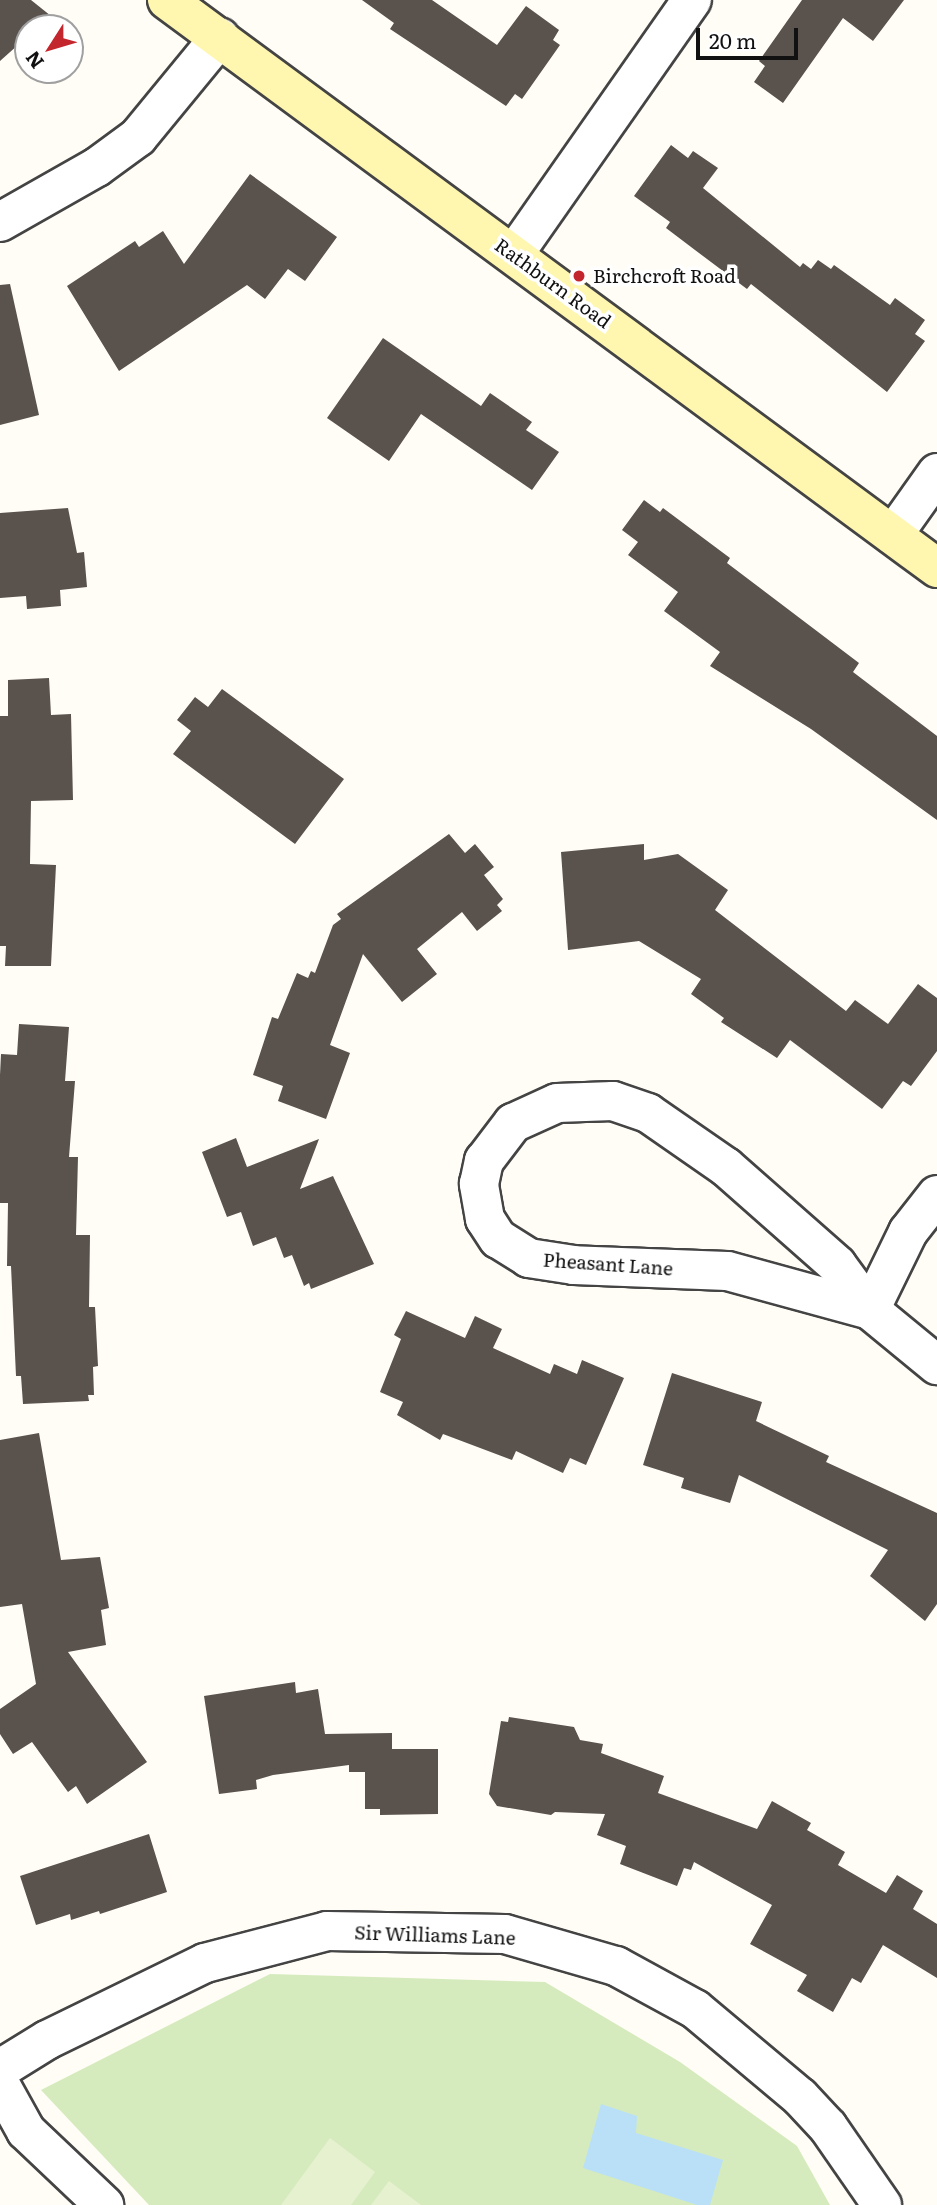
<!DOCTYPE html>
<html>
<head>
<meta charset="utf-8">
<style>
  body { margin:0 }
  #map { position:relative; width:937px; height:2205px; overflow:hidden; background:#fffdf5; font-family:Literata,serif }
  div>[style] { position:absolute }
  .green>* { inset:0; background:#d5ebbd }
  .pitch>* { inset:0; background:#e6f2cf }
  .water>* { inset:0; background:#b9e0f7 }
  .building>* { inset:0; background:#5a524d }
  .roads { filter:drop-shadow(2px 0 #444) drop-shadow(-2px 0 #444) drop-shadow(0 2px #444) drop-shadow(0 -2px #444) }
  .street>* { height:38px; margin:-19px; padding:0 19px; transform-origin:19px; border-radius:19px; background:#fff }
  .secondary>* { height:38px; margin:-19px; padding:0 19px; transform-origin:19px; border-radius:19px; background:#fff6b0 }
  .dots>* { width:19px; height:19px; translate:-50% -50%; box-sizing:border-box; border:4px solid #fff; border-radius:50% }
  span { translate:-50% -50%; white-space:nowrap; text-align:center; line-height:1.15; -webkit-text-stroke:7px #fff; paint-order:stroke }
  .poi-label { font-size:19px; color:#111 }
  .left { translate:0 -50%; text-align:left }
  .street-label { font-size:19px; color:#111 }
  .north { position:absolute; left:14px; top:14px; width:70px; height:70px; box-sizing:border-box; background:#fff; border:2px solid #a0a0a0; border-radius:50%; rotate:233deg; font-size:19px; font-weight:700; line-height:28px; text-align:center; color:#111 }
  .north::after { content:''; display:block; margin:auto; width:24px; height:32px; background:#c4262e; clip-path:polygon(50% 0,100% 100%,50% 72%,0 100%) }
  .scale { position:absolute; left:696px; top:28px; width:102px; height:32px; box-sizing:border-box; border:4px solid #111; border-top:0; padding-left:9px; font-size:21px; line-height:24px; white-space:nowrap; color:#111; -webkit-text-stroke:5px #fff; paint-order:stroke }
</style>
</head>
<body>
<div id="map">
  <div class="green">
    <i style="clip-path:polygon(270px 1974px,545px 1982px,680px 2062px,797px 2146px,830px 2205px,149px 2205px,41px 2090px)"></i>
  </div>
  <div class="pitch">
    <i style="clip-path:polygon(330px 2138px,375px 2172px,351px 2205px,281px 2205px)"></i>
    <i style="clip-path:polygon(389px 2181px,421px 2205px,371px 2205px)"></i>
  </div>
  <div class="water">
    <i style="clip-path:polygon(601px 2104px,637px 2116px,636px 2133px,723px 2160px,710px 2205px,697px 2205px,583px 2168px)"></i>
  </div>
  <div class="building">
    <i style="clip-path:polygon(0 0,31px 0,51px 16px,37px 28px,28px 28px,28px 36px,0 61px)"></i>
    <i style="clip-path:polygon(362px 0,432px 0,497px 45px,526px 6px,559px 30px,553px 40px,560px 45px,522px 99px,515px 94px,506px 106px,390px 29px,394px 23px)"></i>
    <i style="clip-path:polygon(802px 0,904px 0,873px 41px,843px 18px,783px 103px,754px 82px,765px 66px,759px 61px)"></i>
    <i style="clip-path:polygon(671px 145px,688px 158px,693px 151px,718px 168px,703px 188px,800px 267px,803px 263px,811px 269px,818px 260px,831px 269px,834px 265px,890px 305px,895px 298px,925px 320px,915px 334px,925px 341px,887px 392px,751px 284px,747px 289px,695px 250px,666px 228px,670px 222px,634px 196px)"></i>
    <i style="clip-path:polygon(250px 174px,337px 237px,305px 281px,288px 269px,265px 299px,247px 285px,119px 371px,67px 286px,135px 241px,139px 247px,163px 231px,184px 264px)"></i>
    <i style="clip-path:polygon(10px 284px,39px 415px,0 425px,0 285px)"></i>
    <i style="clip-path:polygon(383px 338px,481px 406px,490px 393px,532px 422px,526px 430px,559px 452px,532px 490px,421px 414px,389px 461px,327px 418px)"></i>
    <i style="clip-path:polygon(644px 500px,660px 512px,663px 508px,730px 558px,727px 563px,859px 663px,853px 672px,937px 736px,937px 820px,811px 729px,710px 666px,720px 652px,664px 611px,678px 592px,628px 555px,638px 542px,622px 530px)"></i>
    <i style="clip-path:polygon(68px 508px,77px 553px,84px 552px,87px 587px,60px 590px,61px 606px,27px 609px,26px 596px,0 598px,0 513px)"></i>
    <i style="clip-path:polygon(49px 678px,51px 715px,71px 714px,73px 800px,31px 801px,30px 864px,56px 865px,51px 966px,5px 966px,6px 946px,0 946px,0 716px,8px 716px,8px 680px)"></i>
    <i style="clip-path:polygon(222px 689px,344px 779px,295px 844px,173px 754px,191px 731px,177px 720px,195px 697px,208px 707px)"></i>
    <i style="clip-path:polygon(449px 834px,465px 853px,475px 844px,494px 867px,484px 875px,503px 899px,497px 905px,502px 911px,477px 931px,462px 912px,417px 949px,437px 974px,402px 1002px,363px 954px,330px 1045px,350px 1053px,326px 1119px,278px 1101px,283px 1086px,253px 1075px,272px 1017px,278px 1019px,297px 973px,308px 978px,311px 971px,315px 973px,333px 925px,341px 919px,337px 914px)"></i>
    <i style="clip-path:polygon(644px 844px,644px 860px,678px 854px,728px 890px,715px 910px,846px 1011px,855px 1000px,888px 1024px,918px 984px,937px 998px,937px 1051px,911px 1086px,903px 1081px,882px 1109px,790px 1040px,777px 1058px,721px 1022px,724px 1018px,691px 994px,701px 979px,639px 941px,568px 950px,561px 852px)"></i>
    <i style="clip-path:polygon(19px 1024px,69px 1027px,65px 1081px,75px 1081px,69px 1157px,78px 1157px,76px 1235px,90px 1235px,89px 1307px,95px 1307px,98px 1366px,93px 1367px,94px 1395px,88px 1395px,89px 1401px,23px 1404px,21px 1376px,16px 1376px,11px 1266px,7px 1266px,8px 1203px,0 1203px,0 1075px,1px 1054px,17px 1055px)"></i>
    <i style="clip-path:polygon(236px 1138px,247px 1167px,319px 1139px,300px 1189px,333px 1176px,374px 1264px,311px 1289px,309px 1283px,304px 1286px,292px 1255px,284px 1258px,276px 1237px,253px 1246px,241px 1212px,227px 1217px,202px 1152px)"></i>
    <i style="clip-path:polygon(406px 1311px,465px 1338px,475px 1316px,502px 1329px,493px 1348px,550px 1374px,554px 1364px,577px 1374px,582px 1360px,624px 1378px,586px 1465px,570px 1458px,563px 1473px,516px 1451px,512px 1460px,443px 1434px,440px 1440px,397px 1415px,403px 1402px,380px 1392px,401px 1339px,394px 1335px)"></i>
    <i style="clip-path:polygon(672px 1373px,762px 1402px,756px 1421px,829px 1456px,826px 1462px,937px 1513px,937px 1604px,925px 1621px,870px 1576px,888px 1550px,739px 1475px,730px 1503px,681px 1488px,684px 1478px,643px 1465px)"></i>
    <i style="clip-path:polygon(39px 1433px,61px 1560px,100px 1557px,109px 1608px,101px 1610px,106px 1645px,68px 1652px,147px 1762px,87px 1804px,76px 1786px,68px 1792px,32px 1742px,13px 1754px,0 1734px,0 1709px,36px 1684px,22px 1604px,0 1607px,0 1440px)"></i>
    <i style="clip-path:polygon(295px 1682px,296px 1693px,318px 1689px,325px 1734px,392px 1733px,392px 1749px,438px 1749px,438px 1814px,380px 1815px,380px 1809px,365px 1809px,365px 1772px,349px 1772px,349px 1765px,273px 1775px,256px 1780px,257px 1789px,219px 1794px,204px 1696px)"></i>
    <i style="clip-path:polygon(509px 1717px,574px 1727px,580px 1740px,603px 1744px,601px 1753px,664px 1776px,658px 1793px,757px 1829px,772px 1801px,811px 1823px,807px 1830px,845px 1852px,838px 1865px,886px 1893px,897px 1875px,923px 1891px,913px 1909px,937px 1924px,937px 1978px,883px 1945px,861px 1983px,852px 1978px,833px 2012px,797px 1991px,807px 1975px,750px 1944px,772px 1905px,694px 1862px,691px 1870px,684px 1868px,677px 1886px,620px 1864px,626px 1846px,597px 1835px,605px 1814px,555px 1812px,551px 1815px,497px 1806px,489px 1794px,501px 1721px,508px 1722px)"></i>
    <i style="clip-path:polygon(149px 1834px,167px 1892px,100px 1914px,99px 1911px,71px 1920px,70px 1914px,36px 1925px,20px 1876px)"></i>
  </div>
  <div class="roads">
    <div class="street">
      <i style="left:0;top:222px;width:112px;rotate:-29.6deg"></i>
      <i style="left:97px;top:167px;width:51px;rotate:-36.2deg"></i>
      <i style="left:138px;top:137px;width:129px;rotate:-50.6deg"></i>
      <i style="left:514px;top:254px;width:310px;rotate:-55deg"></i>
      <i style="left:893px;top:535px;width:76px;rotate:-54.6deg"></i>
      <i style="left:870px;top:1310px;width:148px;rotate:-164.7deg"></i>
      <i style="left:727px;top:1271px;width:153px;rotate:-177.8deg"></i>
      <i style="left:574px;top:1265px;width:46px;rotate:-171.2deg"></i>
      <i style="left:529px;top:1258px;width:36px;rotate:-148deg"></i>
      <i style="left:498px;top:1239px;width:24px;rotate:-123deg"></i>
      <i style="left:485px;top:1219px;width:36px;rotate:-100deg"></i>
      <i style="left:479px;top:1184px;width:24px;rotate:-78deg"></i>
      <i style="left:484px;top:1161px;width:48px;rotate:-52.7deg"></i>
      <i style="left:513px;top:1123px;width:48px;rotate:-24.4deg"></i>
      <i style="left:557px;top:1103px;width:56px;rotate:-2deg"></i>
      <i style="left:613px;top:1101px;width:37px;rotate:19deg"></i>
      <i style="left:648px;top:1113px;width:95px;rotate:34.7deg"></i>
      <i style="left:726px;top:1167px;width:148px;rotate:41.4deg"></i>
      <i style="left:837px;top:1265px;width:56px;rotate:53.7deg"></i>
      <i style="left:870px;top:1310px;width:87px;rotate:39.4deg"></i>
      <i style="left:870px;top:1310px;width:87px;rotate:-64deg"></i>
      <i style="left:908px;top:1232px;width:47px;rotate:-51.9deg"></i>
      <i style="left:0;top:2069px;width:55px;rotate:-31.7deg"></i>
      <i style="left:47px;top:2040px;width:176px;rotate:-26deg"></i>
      <i style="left:205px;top:1963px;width:126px;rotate:-14.7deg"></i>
      <i style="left:327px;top:1931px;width:178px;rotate:1deg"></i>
      <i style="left:505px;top:1934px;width:116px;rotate:16.1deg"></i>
      <i style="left:616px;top:1966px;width:90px;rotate:28.6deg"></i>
      <i style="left:695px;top:2009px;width:137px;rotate:40deg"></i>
      <i style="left:800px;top:2097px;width:41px;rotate:47deg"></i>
      <i style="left:828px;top:2127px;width:95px;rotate:55.3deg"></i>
      <i style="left:0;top:2084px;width:54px;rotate:61deg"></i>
      <i style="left:26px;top:2131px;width:108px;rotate:43.5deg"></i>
    </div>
    <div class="secondary">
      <i style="left:167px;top:0;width:957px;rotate:36.41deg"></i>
    </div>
  </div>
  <div class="dots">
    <i style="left:579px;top:276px;background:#c4262e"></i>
  </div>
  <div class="poi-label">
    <span class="left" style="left:593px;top:276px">Birchcroft Road</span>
  </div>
  <div class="street-label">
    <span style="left:553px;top:283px;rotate:36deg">Rathburn Road</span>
    <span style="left:608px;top:1264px;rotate:4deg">Pheasant Lane</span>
    <span style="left:435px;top:1935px;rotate:2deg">Sir Williams Lane</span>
  </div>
  <div class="north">N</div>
  <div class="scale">20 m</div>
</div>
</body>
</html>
